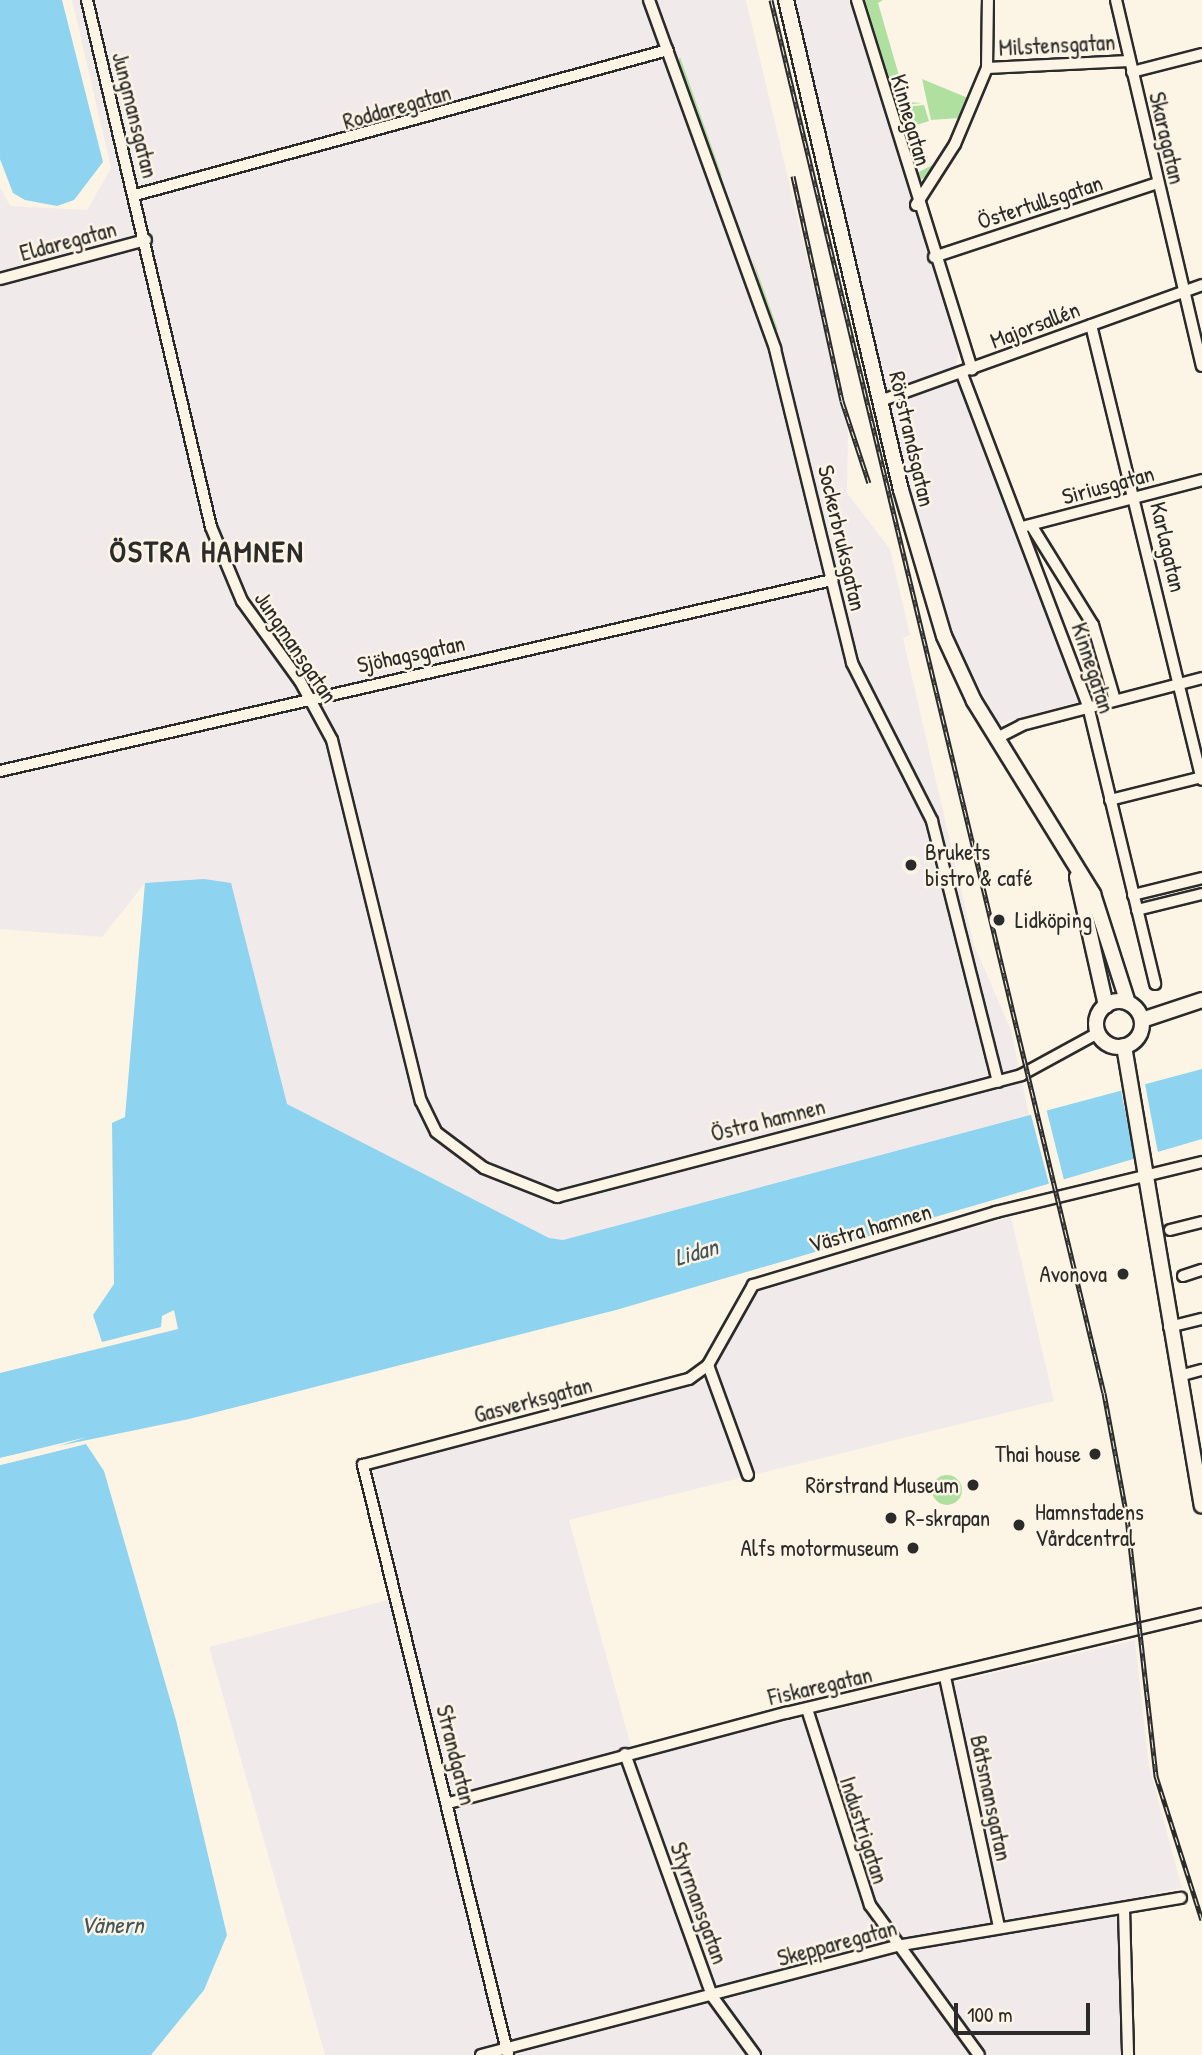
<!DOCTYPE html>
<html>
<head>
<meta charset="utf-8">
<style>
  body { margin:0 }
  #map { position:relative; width:1202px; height:2055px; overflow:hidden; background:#fcf5e5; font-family:"Patrick Hand",sans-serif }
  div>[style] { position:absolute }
  .built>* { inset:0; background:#f1eaea }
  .green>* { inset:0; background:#b0e0a0 }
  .round { border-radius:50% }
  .water>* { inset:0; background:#8ed3ef }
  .pier>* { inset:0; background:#fcf5e5 }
  .roads { filter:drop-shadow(2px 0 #2b2b2b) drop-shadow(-2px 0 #2b2b2b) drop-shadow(0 2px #2b2b2b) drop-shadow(0 -2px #2b2b2b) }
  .street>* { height:10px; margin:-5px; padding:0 5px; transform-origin:5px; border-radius:5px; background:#fcf5e5 }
  .secondary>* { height:14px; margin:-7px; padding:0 7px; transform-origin:7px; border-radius:7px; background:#fcf5e5 }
  .secondary>.ring { margin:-7px; padding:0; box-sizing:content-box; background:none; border:14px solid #fcf5e5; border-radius:50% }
  .rail>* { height:5px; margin-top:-2.5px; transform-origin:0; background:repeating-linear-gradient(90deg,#fcf5e5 0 8px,#2b2b2b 0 16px); box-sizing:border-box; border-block:2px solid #2b2b2b }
  .dots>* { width:19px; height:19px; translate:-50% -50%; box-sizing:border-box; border:4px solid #fcf5e5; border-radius:50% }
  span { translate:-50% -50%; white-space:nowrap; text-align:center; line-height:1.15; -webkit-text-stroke:5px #fcf5e5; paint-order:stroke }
  .street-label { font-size:23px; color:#2b2b2b }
  .poi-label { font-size:23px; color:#2b2b2b }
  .left { translate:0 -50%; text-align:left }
  .right { translate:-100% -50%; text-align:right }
  .water-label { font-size:24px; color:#44555c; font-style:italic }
  .district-label { font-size:30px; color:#2b2b2b; font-weight:700; letter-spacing:2px }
  .scale { position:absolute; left:954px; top:2003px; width:136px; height:32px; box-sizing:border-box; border:4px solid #2b2b2b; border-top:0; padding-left:9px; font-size:21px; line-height:24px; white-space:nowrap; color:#2b2b2b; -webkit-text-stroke:5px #fcf5e5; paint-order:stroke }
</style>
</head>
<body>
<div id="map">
  <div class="built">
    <i style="clip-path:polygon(72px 0,746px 0,848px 432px,847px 493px,890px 549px,910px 635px,903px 638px,974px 945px,1011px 1030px,1029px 1115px,563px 1240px,549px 1238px,287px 1104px,277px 1072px,145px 883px,102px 937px,0 929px,0 187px,10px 206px,87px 210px,111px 168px)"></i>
    <i style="clip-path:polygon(792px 0,851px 0,959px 348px,956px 367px,1080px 701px,999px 724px,951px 636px,907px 489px)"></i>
    <i style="clip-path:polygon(1011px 1217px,1054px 1401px,569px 1520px,634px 1757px,1135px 1640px,1149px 1766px,1182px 1888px,1120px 1901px,1123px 2055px,325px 2055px,209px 1647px,403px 1596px,372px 1470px,704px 1381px,737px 1315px,767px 1284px)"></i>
  </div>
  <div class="green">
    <i style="clip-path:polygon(865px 0,883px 0,878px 3px,900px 79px,889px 83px)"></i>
    <i style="clip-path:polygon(680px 57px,722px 176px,721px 176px,677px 64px)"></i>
    <i style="clip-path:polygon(922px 79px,968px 98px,960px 118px,931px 120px)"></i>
    <i style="clip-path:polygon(900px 82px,907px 102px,922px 103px,895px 106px,889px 85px)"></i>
    <i style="clip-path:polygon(924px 105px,929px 121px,904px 129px,917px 173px,938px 162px,928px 177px,917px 180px,896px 108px)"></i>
    <i style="clip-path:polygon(752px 257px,778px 330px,772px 329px)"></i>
    <i class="round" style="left:932px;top:1475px;width:30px;height:30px"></i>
  </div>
  <div class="water">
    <i style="clip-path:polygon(0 0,62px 0,103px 162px,74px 200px,57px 206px,25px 200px,13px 193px,0 159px)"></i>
    <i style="clip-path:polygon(204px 879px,231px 883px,287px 1104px,549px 1238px,563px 1240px,1202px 1069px,1202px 1139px,616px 1310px,189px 1419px,0 1458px,0 1373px,178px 1329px,174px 1310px,162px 1316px,161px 1327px,102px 1342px,93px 1315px,114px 1284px,112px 1123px,125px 1117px,145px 883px)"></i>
    <i style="clip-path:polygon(86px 1444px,104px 1471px,176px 1720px,227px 1935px,204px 1990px,151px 2055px,0 2055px,0 1465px)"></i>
  </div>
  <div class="pier">
    <i style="clip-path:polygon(1145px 1084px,1158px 1153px,1135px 1159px,1121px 1091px)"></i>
    <i style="clip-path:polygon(1046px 1108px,1065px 1184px,1050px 1188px,1030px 1111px)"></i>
    <i style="clip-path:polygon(87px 1437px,40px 1452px,86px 1444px,0 1465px,0 1458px)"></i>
  </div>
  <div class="roads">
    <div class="street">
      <i style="left:87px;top:0;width:541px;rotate:76.76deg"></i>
      <i style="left:211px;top:527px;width:80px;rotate:67.3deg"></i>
      <i style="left:242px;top:601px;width:99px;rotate:54.1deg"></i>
      <i style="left:300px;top:681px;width:67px;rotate:61.5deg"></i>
      <i style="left:332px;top:740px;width:372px;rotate:76.2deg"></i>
      <i style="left:421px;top:1101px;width:34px;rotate:64deg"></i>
      <i style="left:436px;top:1132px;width:60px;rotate:36.9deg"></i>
      <i style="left:484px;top:1168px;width:79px;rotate:21.7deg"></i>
      <i style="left:557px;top:1197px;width:480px;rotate:-14.7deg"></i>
      <i style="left:1021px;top:1075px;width:88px;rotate:-28.6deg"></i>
      <i style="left:649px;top:0;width:371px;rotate:70.1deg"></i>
      <i style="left:775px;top:349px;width:323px;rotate:76.2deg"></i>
      <i style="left:852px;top:663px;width:177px;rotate:63.1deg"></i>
      <i style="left:932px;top:821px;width:269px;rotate:75.8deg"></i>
      <i style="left:857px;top:0;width:387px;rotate:72.7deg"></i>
      <i style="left:1116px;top:0;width:376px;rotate:76.8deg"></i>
      <i style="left:987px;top:68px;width:142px;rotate:-2.8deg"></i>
      <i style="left:1132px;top:72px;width:72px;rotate:-14.4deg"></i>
      <i style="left:135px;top:195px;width:552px;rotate:-15.22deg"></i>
      <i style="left:916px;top:205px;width:72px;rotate:-57.4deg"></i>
      <i style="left:955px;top:144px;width:82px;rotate:-67.2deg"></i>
      <i style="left:987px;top:68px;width:68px;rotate:-89.2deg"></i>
      <i style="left:934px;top:257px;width:236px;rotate:-18.3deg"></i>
      <i style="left:0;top:279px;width:151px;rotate:-15deg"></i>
      <i style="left:1091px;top:325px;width:468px;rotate:76.3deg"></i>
      <i style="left:962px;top:374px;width:355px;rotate:69.2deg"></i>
      <i style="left:1088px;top:706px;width:286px;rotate:76.4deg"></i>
      <i style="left:880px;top:401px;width:342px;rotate:-19.8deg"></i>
      <i style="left:1031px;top:525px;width:118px;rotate:58.2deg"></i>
      <i style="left:1093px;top:625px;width:78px;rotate:73.7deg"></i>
      <i style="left:1026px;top:526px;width:182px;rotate:-14.6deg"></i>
      <i style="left:997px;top:738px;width:28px;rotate:-27deg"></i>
      <i style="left:1022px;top:725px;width:186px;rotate:-14.6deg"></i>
      <i style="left:0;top:771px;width:854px;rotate:-12.93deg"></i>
      <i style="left:1110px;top:800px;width:95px;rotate:-14deg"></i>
      <i style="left:1133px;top:895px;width:71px;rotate:-13.8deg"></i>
      <i style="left:1137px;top:910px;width:67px;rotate:-13.8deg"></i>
      <i style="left:1170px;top:1230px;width:33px;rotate:-14deg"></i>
      <i style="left:1183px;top:1276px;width:20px;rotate:-18deg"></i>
      <i style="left:1169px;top:1327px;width:34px;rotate:-14deg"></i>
      <i style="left:1179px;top:1376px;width:24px;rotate:-15deg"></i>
      <i style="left:748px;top:1475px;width:117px;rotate:-110deg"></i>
      <i style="left:708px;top:1365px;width:92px;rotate:-60.6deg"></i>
      <i style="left:753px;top:1285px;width:254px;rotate:-16.7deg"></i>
      <i style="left:996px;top:1212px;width:212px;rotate:-13.6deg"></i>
      <i style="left:945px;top:1677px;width:255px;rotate:77.8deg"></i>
      <i style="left:807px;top:1709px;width:206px;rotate:72.2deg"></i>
      <i style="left:870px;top:1905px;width:185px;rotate:54deg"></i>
      <i style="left:625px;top:1754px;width:257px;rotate:70.2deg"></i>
      <i style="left:712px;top:1996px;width:73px;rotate:53.9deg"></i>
      <i style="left:449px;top:1803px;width:349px;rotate:-15deg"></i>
      <i style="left:786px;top:1713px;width:428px;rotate:-13.4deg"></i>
      <i style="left:1124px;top:1909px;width:146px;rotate:88.4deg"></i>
      <i style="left:481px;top:2055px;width:429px;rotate:-14.7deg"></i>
      <i style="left:896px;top:1946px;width:289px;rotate:-9.6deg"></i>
      <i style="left:508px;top:2055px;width:608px;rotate:-103.81deg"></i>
      <i style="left:363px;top:1465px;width:337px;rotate:-14.8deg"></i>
      <i style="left:689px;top:1379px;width:24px;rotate:-36deg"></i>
    </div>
    <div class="secondary">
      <i style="left:786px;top:0;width:503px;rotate:76.79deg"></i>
      <i style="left:901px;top:490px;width:152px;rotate:73.6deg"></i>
      <i style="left:944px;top:636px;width:72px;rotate:65.2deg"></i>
      <i style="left:974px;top:701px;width:227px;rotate:58.3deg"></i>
      <i style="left:1093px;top:894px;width:114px;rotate:72.2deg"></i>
      <i style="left:1077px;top:877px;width:132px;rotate:77.3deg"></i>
      <i class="ring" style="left:1096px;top:1001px;width:32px;height:32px"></i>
      <i style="left:1142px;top:1020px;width:63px;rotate:-18.4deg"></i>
      <i style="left:1124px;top:1046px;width:466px;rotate:80.4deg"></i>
    </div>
  </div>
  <div class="rail">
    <i style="left:771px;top:0;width:1432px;rotate:76.56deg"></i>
    <i style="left:1104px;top:1393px;width:126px;rotate:79.5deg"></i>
    <i style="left:1127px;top:1517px;width:261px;rotate:83.6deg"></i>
    <i style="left:1156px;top:1776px;width:151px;rotate:72.3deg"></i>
    <i style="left:793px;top:176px;width:230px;rotate:77.7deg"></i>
    <i style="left:842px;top:401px;width:86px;rotate:71.8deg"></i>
  </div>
  <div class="dots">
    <i style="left:911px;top:865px;background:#2b2b2b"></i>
    <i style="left:999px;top:920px;background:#2b2b2b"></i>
    <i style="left:1123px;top:1274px;background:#2b2b2b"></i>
    <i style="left:1095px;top:1454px;background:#2b2b2b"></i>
    <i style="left:973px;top:1485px;background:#2b2b2b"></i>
    <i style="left:891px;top:1518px;background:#2b2b2b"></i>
    <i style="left:1019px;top:1525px;background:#2b2b2b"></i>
    <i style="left:913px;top:1548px;background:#2b2b2b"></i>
  </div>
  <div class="street-label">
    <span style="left:1057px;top:45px;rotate:-3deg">Milstensgatan</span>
    <span style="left:397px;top:107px;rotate:-16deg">Roddaregatan</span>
    <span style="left:135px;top:115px;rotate:76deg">Jungmansgatan</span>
    <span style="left:911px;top:120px;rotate:74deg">Kinnegatan</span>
    <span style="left:1167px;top:138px;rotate:77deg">Skaragatan</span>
    <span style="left:1040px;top:202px;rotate:-18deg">Östertullsgatan</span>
    <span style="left:68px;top:241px;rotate:-15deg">Eldaregatan</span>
    <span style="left:1035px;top:325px;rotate:-21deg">Majorsallén</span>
    <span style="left:912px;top:439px;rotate:77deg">Rörstrandsgatan</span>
    <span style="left:1108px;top:485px;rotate:-15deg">Siriusgatan</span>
    <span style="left:842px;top:538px;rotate:77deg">Sockerbruksgatan</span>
    <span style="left:1168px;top:547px;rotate:77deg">Karlagatan</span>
    <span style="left:296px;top:647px;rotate:56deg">Jungmansgatan</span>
    <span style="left:411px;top:654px;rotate:-12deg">Sjöhagsgatan</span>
    <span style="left:1093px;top:668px;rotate:72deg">Kinnegatan</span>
    <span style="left:768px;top:1120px;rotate:-14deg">Östra hamnen</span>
    <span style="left:870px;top:1228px;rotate:-16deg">Västra hamnen</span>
    <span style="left:533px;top:1400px;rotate:-15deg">Gasverksgatan</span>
    <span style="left:820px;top:1686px;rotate:-13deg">Fiskaregatan</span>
    <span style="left:456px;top:1755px;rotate:76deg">Strandgatan</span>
    <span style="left:991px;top:1798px;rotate:78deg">Båtsmansgatan</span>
    <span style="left:864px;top:1830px;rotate:72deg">Industrigatan</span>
    <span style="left:699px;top:1903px;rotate:70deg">Styrmansgatan</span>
    <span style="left:837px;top:1943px;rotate:-15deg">Skepparegatan</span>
  </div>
  <div class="poi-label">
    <span class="left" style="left:925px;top:865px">Brukets<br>bistro &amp; café</span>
    <span class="left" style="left:1015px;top:920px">Lidköping</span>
    <span class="right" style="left:1107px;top:1274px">Avonova</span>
    <span class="right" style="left:1081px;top:1454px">Thai house</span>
    <span class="right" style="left:959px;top:1485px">Rörstrand Museum</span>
    <span class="left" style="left:1035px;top:1525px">Hamnstadens<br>Vårdcentral</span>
    <span class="left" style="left:905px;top:1518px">R-skrapan</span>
    <span class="right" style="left:899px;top:1548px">Alfs motormuseum</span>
  </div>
  <div class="water-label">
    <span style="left:696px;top:1252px;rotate:-16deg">Lidan</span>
    <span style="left:112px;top:1925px">Vänern</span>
  </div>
  <div class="district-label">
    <span style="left:207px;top:551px">ÖSTRA HAMNEN</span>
  </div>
  <div class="scale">100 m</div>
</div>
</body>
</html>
